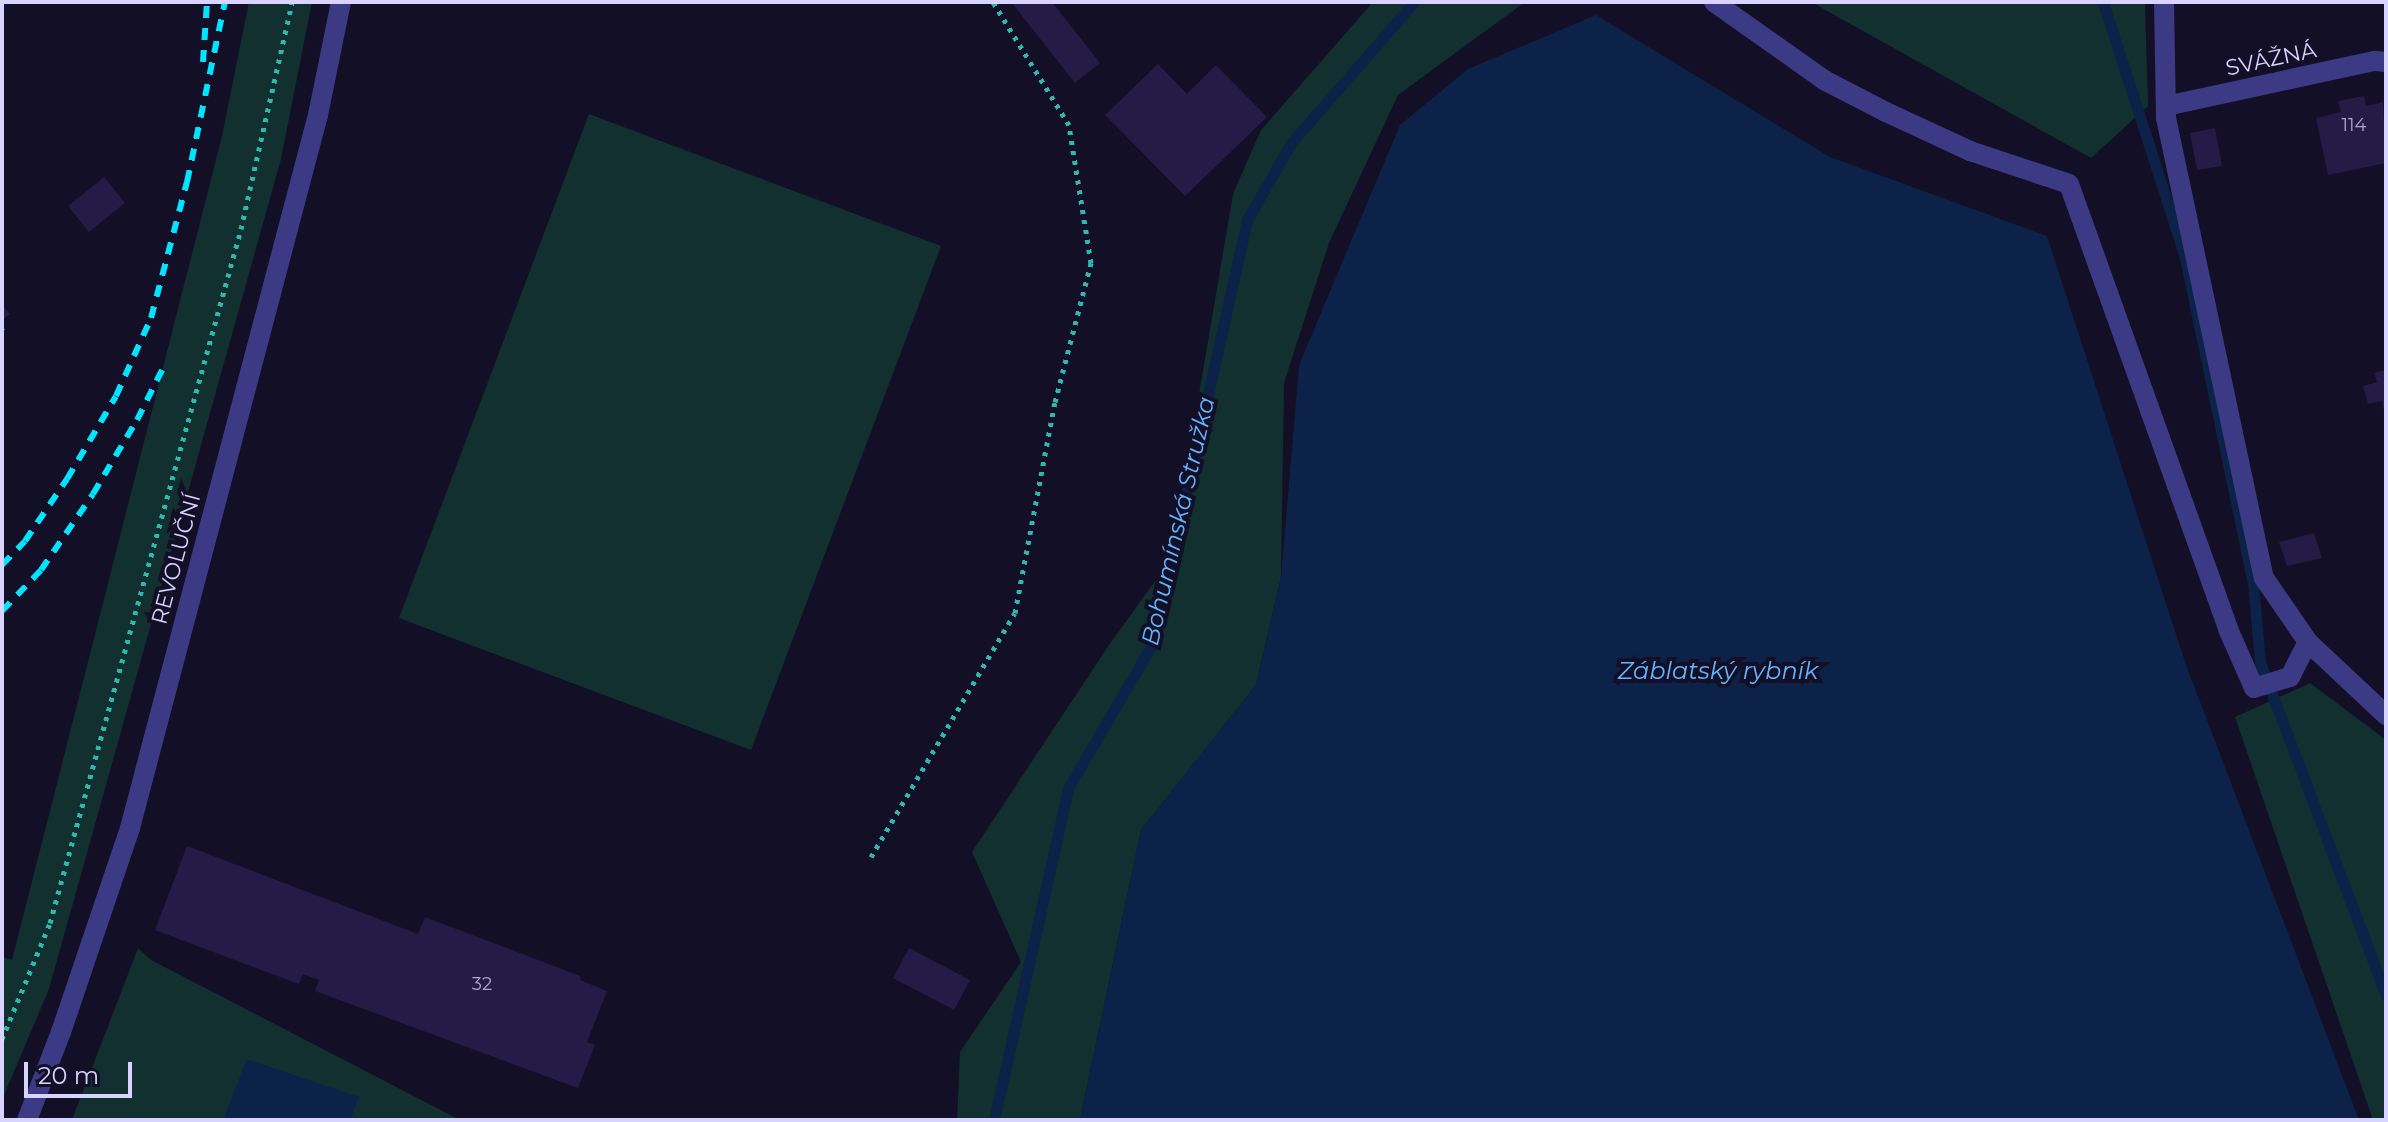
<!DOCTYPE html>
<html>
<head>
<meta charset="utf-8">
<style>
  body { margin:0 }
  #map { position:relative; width:2388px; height:1122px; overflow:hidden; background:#130f26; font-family:Montserrat,sans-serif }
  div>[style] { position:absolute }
  .green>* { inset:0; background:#12302f }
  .water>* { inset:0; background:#0c2248 }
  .stream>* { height:11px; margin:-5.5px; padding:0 5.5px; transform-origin:5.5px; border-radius:5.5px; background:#0c2248 }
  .building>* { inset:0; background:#241b47 }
  .path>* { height:5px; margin-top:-2.5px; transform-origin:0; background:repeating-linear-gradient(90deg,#2fb8b0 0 4px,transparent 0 10px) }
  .minor>* { height:20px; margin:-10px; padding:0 10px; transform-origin:10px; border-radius:10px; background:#3d3a85 }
  .rail>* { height:6px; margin-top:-3px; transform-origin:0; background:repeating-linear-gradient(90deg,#00e5ff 0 12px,transparent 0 22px) }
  span { translate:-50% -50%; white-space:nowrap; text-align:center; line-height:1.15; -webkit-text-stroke:8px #130f26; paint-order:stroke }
  .number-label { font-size:18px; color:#aca6d1 }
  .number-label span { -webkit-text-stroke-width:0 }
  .street-label { font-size:22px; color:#d9d4ff }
  .water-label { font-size:24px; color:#62b6ff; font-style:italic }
  .frame { position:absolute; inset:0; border:4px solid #d9d4ff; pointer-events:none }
  .scale { position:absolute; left:24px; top:1062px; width:108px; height:36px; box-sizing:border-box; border:4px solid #d9d4ff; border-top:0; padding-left:10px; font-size:24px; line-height:28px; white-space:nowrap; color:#d9d4ff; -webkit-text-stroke:6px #130f26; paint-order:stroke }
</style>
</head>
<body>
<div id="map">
  <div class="green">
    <i style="clip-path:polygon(249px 2px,312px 2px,281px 159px,49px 989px,2px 1100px,2px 957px,12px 960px,222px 136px)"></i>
    <i style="clip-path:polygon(1373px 2px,1525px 2px,1398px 95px,1329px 243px,1284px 383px,1281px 577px,1256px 685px,1141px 830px,1080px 1120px,957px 1120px,960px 1052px,1021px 962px,972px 852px,1109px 645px,1171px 559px,1233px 194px,1261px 130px)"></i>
    <i style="clip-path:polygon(1811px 2px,2145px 2px,2148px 106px,2091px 158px)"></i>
    <i style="clip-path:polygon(589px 114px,941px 246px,751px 750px,399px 618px)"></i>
    <i style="clip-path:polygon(2310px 683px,2386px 740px,2386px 1120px,2373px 1120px,2235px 717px)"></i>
    <i style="clip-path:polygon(138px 948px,151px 960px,460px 1120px,72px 1120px)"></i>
  </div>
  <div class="water">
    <i style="clip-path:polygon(1596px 15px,1830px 157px,2047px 236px,2185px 662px,2359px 1120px,1080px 1120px,1141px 830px,1256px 685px,1281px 577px,1299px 365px,1400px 125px,1468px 69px)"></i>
    <i style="clip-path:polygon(247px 1059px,359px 1097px,350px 1120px,223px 1120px)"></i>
  </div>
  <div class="stream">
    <i style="left:2103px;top:2px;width:269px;rotate:72.2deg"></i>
    <i style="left:2185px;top:258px;width:332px;rotate:78.2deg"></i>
    <i style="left:2253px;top:583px;width:79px;rotate:84.9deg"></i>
    <i style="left:2260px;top:662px;width:357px;rotate:69.3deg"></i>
    <i style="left:994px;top:1120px;width:340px;rotate:-77.4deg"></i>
    <i style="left:1068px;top:788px;width:166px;rotate:-59.6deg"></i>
    <i style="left:1152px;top:645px;width:435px;rotate:-77.4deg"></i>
    <i style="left:1247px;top:220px;width:89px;rotate:-60.3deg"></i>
    <i style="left:1291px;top:143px;width:187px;rotate:-48.9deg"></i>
  </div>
  <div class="building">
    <i style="clip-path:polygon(1011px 2px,1052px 2px,1100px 63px,1075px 83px)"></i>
    <i style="clip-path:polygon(1158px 64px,1187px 94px,1216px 65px,1267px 117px,1185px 196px,1105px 115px)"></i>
    <i style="clip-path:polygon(2364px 96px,2366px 106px,2383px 102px,2386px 163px,2328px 175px,2316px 118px,2341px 112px,2338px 101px)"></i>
    <i style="clip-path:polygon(2215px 128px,2222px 166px,2197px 170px,2190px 133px)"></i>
    <i style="clip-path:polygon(104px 177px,125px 203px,89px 232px,68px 206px)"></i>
    <i style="clip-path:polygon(2px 304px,10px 314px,2px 320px)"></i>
    <i style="clip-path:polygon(2386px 370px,2386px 415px,2385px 415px,2382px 401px,2368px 404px,2363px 386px,2377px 382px,2374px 373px)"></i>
    <i style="clip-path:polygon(2314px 533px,2322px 558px,2287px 566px,2279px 542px)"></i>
    <i style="clip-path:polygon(187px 846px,418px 934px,425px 917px,580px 976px,580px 980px,607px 991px,587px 1042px,595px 1045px,578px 1088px,315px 991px,319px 980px,303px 974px,299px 984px,155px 930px)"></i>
    <i style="clip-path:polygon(909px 948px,970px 980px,954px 1010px,893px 978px)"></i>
  </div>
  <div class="path">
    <i style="left:871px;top:857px;width:283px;rotate:-59.5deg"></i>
    <i style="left:1015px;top:613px;width:215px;rotate:-79.3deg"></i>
    <i style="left:1055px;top:402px;width:144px;rotate:-75.5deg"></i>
    <i style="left:1091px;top:263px;width:140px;rotate:-99.1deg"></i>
    <i style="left:1069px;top:125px;width:145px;rotate:-121.7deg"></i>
    <i style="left:2px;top:1039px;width:126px;rotate:-67.5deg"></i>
    <i style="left:50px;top:923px;width:720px;rotate:-74.61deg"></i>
    <i style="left:241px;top:229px;width:233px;rotate:-77.3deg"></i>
  </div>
  <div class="minor">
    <i style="left:1714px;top:2px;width:135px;rotate:35.3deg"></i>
    <i style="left:1824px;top:80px;width:70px;rotate:27.3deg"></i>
    <i style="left:1886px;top:112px;width:93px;rotate:24.9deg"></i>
    <i style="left:1970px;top:151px;width:104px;rotate:18.4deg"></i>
    <i style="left:2069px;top:184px;width:473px;rotate:70.3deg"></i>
    <i style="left:2228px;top:629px;width:64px;rotate:66.2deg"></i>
    <i style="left:2254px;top:688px;width:38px;rotate:-17deg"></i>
    <i style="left:2290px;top:677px;width:39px;rotate:-63deg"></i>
    <i style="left:2164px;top:2px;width:116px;rotate:89deg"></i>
    <i style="left:2166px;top:118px;width:470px;rotate:78deg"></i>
    <i style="left:2264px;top:578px;width:78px;rotate:55.5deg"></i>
    <i style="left:2308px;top:642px;width:107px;rotate:43.1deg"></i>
    <i style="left:2166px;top:106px;width:214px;rotate:-12.2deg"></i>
    <i style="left:2375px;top:61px;width:11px;rotate:5deg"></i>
    <i style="left:27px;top:1120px;width:94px;rotate:-68.9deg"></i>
    <i style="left:61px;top:1032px;width:215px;rotate:-71.3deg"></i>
    <i style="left:130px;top:828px;width:737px;rotate:-75.23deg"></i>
    <i style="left:318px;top:115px;width:115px;rotate:-78.5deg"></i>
  </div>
  <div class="rail">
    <i style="left:203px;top:62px;width:60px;rotate:-86.2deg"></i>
    <i style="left:2px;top:328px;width:1px;rotate:-45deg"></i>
    <i style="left:2px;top:565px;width:33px;rotate:-46deg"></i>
    <i style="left:25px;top:541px;width:75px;rotate:-55.9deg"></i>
    <i style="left:67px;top:479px;width:96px;rotate:-59.4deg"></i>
    <i style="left:116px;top:396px;width:85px;rotate:-65.8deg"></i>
    <i style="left:151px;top:318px;width:141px;rotate:-75.2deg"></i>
    <i style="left:187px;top:182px;width:184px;rotate:-78.1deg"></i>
    <i style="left:2px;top:611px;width:57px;rotate:-46.4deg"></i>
    <i style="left:41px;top:570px;width:92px;rotate:-55.6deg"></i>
    <i style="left:93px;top:494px;width:86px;rotate:-59.3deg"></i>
    <i style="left:137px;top:420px;width:60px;rotate:-63.4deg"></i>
  </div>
  <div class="number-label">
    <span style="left:2354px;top:125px">114</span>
    <span style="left:482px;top:984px">32</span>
  </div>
  <div class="street-label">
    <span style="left:2271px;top:59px;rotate:-12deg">SVÁŽNÁ</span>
    <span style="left:176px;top:559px;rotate:-75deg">REVOLUČNÍ</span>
  </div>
  <div class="water-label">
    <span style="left:1178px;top:521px;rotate:-77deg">Bohumínská Stružka</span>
    <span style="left:1718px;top:671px">Záblatský rybník</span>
  </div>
  <div class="frame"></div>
  <div class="scale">20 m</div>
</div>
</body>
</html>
